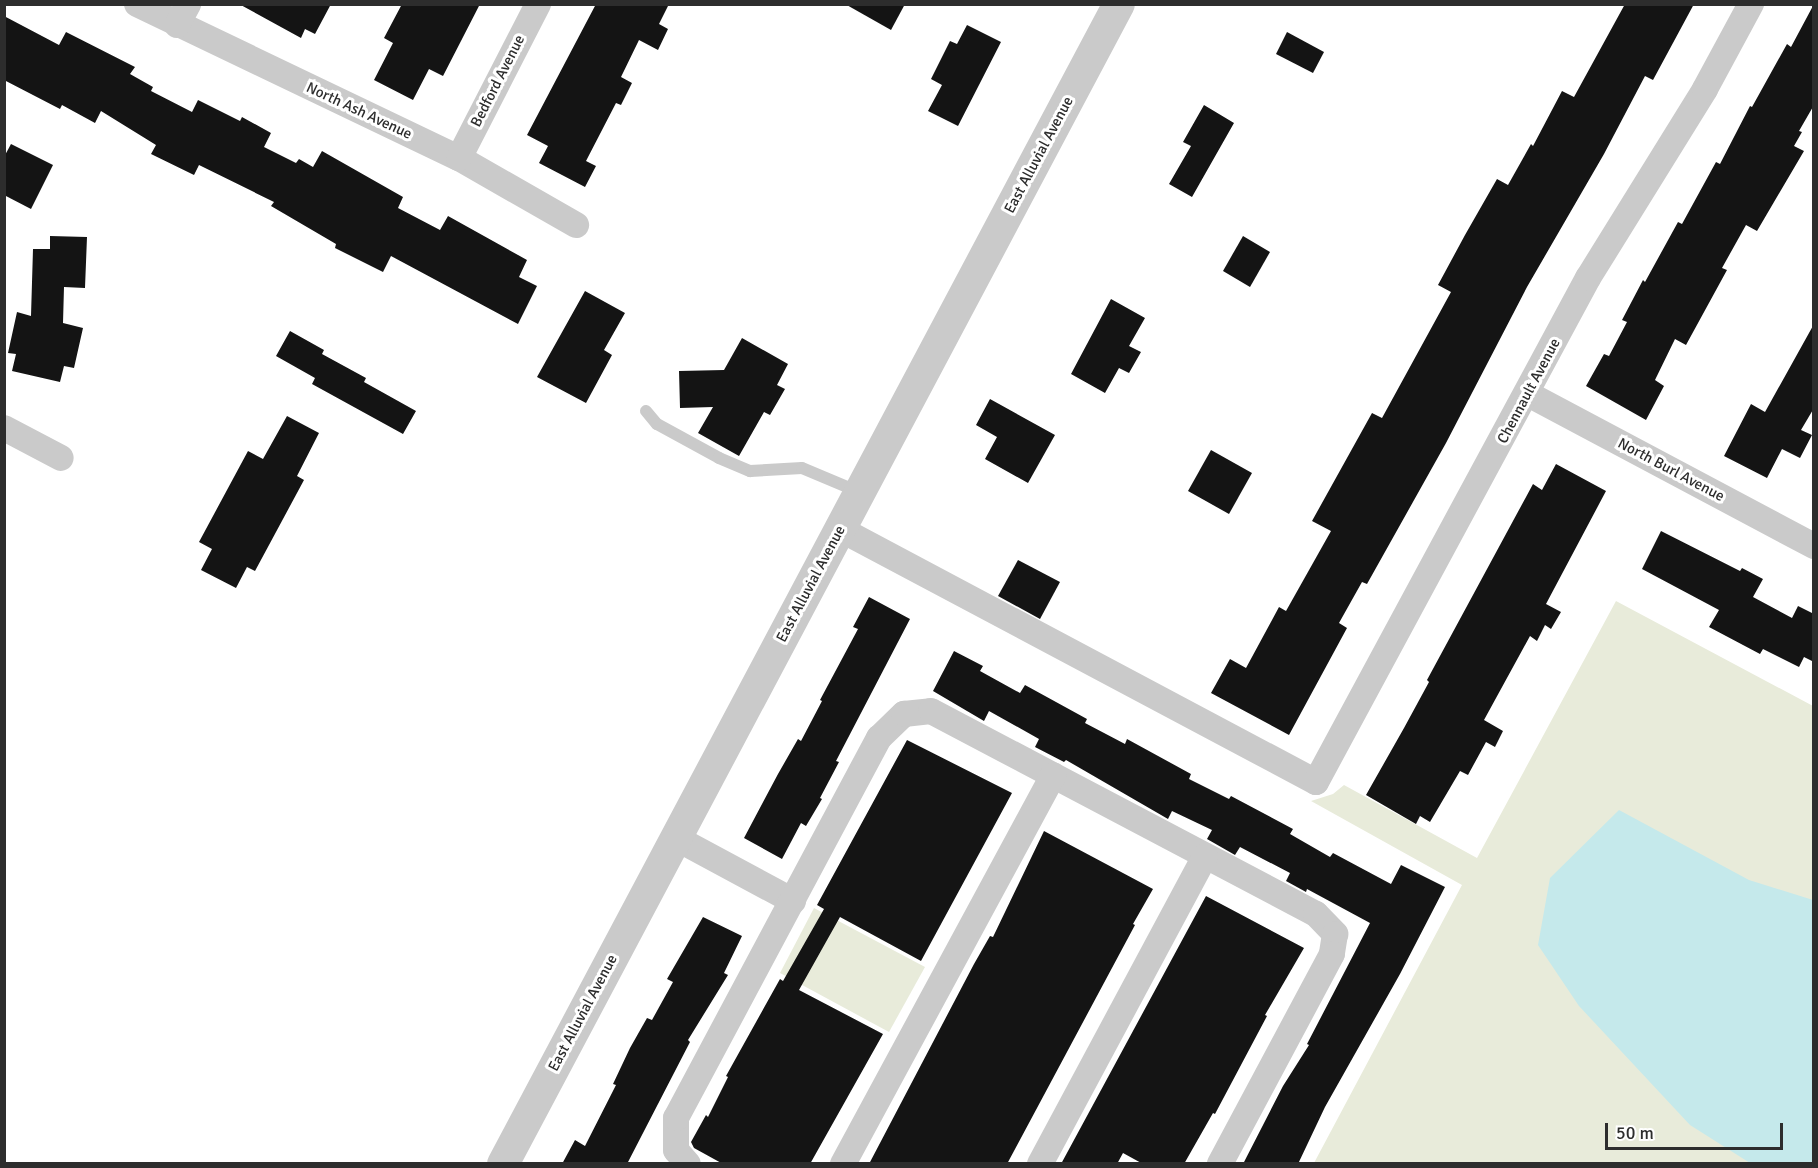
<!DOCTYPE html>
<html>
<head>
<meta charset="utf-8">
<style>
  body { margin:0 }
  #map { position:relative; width:1818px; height:1168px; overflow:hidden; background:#fff; font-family:Signika,sans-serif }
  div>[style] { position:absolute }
  .green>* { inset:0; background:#e8ebda }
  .water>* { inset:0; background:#c5e9eb }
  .building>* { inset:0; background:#141414 }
  .service>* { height:12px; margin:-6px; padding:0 6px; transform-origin:6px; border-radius:6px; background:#cacaca }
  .minor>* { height:26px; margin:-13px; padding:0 13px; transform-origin:13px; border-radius:13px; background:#cacaca }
  .tertiary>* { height:32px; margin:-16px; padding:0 16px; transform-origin:16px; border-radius:16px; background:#cacaca }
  span { translate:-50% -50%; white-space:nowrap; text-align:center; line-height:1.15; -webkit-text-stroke:6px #fff; paint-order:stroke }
  .street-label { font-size:15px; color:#2d2d2d }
  .frame { position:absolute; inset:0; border:6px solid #2d2d2d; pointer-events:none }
  .scale { position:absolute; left:1605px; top:1123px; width:178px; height:27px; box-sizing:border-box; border:3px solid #2d2d2d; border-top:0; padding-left:8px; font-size:18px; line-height:21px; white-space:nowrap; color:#2d2d2d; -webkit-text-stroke:4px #fff; paint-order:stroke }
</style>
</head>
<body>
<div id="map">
  <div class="green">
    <i style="clip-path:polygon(1616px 601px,1813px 706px,1813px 1163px,1314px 1163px,1462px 885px,1311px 801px,1333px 794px,1344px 785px,1477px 858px)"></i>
    <i style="clip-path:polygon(814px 908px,925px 967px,889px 1032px,780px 973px)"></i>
  </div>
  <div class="water">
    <i style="clip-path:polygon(1619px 810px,1749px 880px,1813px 900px,1813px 1163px,1750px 1163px,1690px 1125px,1579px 1006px,1538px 945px,1550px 878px)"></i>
  </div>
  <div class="building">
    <i style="clip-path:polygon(239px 4px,331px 4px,315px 34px,305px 29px,301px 38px)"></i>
    <i style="clip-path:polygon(402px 4px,480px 4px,443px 76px,429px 69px,413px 100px,374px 80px,393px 43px,384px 38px)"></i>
    <i style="clip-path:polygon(596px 4px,669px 4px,659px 24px,668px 29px,658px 50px,639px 40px,621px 77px,632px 83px,621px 105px,616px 103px,586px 161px,596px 166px,585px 187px,539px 163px,548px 146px,527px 135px)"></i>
    <i style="clip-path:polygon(845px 4px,905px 4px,891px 30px)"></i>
    <i style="clip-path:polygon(1625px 4px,1694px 4px,1653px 80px,1645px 76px,1604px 154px,1527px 287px,1446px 443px,1367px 584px,1362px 582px,1339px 623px,1347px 628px,1289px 735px,1211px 693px,1230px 659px,1246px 668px,1279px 607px,1286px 611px,1331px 531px,1312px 521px,1372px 413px,1382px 418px,1451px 292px,1438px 285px,1465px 235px,1497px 179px,1508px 185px,1531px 144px,1533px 146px,1562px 91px,1574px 97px)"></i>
    <i style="clip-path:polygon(1814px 4px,1814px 105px,1799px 131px,1802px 132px,1794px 146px,1804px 151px,1757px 231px,1746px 225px,1722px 268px,1727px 270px,1686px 345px,1675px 339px,1655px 380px,1664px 386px,1646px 420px,1586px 386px,1604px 354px,1609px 356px,1627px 322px,1622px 320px,1643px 280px,1645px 282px,1678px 222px,1682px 224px,1716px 162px,1720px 164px,1750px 106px,1752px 107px,1787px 44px,1791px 47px)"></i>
    <i style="clip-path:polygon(4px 16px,59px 45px,66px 32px,135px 67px,130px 74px,153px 87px,151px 91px,192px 112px,198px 100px,240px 121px,242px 117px,271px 133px,264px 147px,296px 163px,299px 159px,313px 167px,322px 151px,403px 197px,398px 208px,440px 230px,448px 216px,527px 260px,519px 277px,537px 286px,518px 324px,391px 256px,383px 272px,335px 248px,336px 244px,271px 206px,274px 202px,199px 165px,194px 175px,151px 154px,156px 145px,101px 111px,95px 123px,62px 105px,60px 109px,4px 80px)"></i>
    <i style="clip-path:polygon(967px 25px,1001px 42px,958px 126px,928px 111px,942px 85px,931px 79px,950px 41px,957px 44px)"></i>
    <i style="clip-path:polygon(1287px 32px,1324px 52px,1313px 73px,1276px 54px)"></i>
    <i style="clip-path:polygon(1204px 105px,1234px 123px,1192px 197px,1169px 184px,1191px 146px,1183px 142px)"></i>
    <i style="clip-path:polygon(11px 144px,53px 165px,31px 209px,4px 195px,4px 157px)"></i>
    <i style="clip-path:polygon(50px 236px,87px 237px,85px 288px,64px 287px,63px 323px,83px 328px,74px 368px,64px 366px,60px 382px,12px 371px,16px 354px,8px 353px,17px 312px,31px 316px,33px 249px,50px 249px)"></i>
    <i style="clip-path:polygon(1243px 236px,1270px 252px,1250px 287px,1223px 271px)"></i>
    <i style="clip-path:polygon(585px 291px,625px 313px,604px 350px,612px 355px,586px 403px,537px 377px)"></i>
    <i style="clip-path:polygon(1111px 299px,1145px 318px,1129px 346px,1141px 352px,1129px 373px,1119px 368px,1105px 393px,1071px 374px)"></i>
    <i style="clip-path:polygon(1814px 324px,1814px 408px,1801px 430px,1812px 435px,1800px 458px,1782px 449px,1767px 478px,1724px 456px,1751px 404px,1765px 412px)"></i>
    <i style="clip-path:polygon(290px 331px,324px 350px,322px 354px,366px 378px,364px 382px,416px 411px,403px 434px,312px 384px,315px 378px,276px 356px)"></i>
    <i style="clip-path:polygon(742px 338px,788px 364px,777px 385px,785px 389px,770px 415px,764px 412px,739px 456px,698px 433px,713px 407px,680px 408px,679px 371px,724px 370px)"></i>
    <i style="clip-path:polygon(990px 399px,1055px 435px,1028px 483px,985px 459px,997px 437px,976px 425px)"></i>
    <i style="clip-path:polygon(287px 416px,319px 433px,297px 476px,304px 480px,255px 571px,247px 567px,236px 588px,201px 570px,212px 549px,199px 542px,248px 451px,263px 459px)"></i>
    <i style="clip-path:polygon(1211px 450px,1252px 473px,1229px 514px,1188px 491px)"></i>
    <i style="clip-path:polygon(1556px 464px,1606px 491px,1546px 604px,1561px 612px,1551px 629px,1545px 625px,1537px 641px,1530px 636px,1484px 720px,1503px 731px,1495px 747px,1486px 742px,1468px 775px,1460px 771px,1430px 822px,1420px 816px,1416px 824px,1366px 795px,1404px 728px,1429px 682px,1427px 680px,1533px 484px,1542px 490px)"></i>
    <i style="clip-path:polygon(1661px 531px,1740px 571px,1742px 568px,1763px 579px,1753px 597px,1792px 618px,1798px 606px,1814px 614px,1814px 662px,1804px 657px,1799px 667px,1763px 649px,1760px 654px,1709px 627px,1719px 610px,1642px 569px)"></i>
    <i style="clip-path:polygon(1018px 560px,1060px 582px,1040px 619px,998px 596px)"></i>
    <i style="clip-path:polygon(869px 597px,910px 619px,836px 761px,839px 762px,820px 798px,822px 799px,806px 826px,801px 823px,782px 859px,744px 838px,778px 774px,798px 739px,801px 741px,822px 701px,820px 700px,858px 629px,853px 627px)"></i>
    <i style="clip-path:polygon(954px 651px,983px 666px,980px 671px,1020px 693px,1025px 685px,1087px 719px,1085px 723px,1125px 744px,1127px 739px,1191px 774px,1189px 779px,1229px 799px,1231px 796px,1293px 829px,1290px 834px,1330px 857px,1333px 853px,1391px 884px,1401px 865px,1445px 887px,1400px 974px,1325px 1107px,1298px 1164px,1243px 1164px,1283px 1086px,1309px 1045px,1307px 1044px,1370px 923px,1307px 889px,1306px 892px,1286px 881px,1290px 873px,1240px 847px,1235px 855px,1207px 839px,1212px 830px,1172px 811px,1168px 819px,1066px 760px,1064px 762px,1035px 747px,1039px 739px,989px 711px,984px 721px,933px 691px)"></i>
    <i style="clip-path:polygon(907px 740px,1012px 793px,921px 961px,840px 917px,799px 990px,883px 1034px,810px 1164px,723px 1164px,694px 1148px,691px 1142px,706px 1115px,708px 1117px,728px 1077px,726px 1076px,780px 979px,783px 981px,824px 909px,817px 905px)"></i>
    <i style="clip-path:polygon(1044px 831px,1153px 889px,1133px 924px,1135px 925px,1007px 1164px,869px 1164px,974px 964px,990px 936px,993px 937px)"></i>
    <i style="clip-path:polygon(1206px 896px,1304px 948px,1265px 1015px,1267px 1016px,1215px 1114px,1213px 1113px,1184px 1164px,1143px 1164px,1123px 1153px,1117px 1164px,1061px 1164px)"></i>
    <i style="clip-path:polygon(703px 917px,742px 936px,724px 973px,728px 975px,688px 1040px,690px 1042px,627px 1164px,562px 1164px,575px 1140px,585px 1146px,616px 1085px,613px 1084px,630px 1048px,647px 1018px,652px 1020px,673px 982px,667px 979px)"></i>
  </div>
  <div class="service">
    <i style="left:646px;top:411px;width:17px;rotate:50deg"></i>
    <i style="left:657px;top:424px;width:71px;rotate:28.7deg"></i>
    <i style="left:719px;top:458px;width:34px;rotate:23deg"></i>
    <i style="left:750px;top:471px;width:52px;rotate:-3.3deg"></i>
    <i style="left:802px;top:468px;width:62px;rotate:22.8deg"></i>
  </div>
  <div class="minor">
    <i style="left:137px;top:4px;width:357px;rotate:25.6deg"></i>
    <i style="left:459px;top:158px;width:135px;rotate:29.8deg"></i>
    <i style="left:177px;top:25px;width:24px;rotate:-62deg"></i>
    <i style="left:459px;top:158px;width:173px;rotate:-62.8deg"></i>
    <i style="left:1528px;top:394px;width:324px;rotate:28deg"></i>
    <i style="left:4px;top:428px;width:64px;rotate:27.8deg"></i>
    <i style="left:840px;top:529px;width:539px;rotate:27.99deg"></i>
    <i style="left:1316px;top:782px;width:573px;rotate:-61.65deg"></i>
    <i style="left:1588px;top:278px;width:222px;rotate:-58.2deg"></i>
    <i style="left:1705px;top:89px;width:97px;rotate:-61.6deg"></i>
    <i style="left:676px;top:838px;width:133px;rotate:28.3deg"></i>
    <i style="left:688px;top:1164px;width:18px;rotate:-131deg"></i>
    <i style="left:676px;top:1150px;width:32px;rotate:-90deg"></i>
    <i style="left:676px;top:1118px;width:431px;rotate:-61.9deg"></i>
    <i style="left:879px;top:738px;width:35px;rotate:-44deg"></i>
    <i style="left:904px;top:714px;width:27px;rotate:-6deg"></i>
    <i style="left:931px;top:711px;width:435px;rotate:27.8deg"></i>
    <i style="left:1316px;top:914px;width:28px;rotate:46deg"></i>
    <i style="left:1335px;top:934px;width:20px;rotate:99deg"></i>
    <i style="left:1332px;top:954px;width:238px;rotate:118.1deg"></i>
    <i style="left:843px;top:1164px;width:442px;rotate:-61.6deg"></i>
    <i style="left:1040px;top:1164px;width:349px;rotate:-61.8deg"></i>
  </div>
  <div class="tertiary">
    <i style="left:503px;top:1164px;width:1313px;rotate:-62.03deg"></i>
  </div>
  <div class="street-label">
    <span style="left:498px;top:81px;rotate:-63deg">Bedford Avenue</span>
    <span style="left:359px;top:111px;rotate:25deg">North Ash Avenue</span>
    <span style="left:1039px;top:155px;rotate:-62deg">East Alluvial Avenue</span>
    <span style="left:1529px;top:391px;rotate:-62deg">Chennault Avenue</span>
    <span style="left:1671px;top:470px;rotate:28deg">North Burl Avenue</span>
    <span style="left:811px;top:584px;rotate:-62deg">East Alluvial Avenue</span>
    <span style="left:583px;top:1013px;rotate:-62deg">East Alluvial Avenue</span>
  </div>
  <div class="frame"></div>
  <div class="scale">50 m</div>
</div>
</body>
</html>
